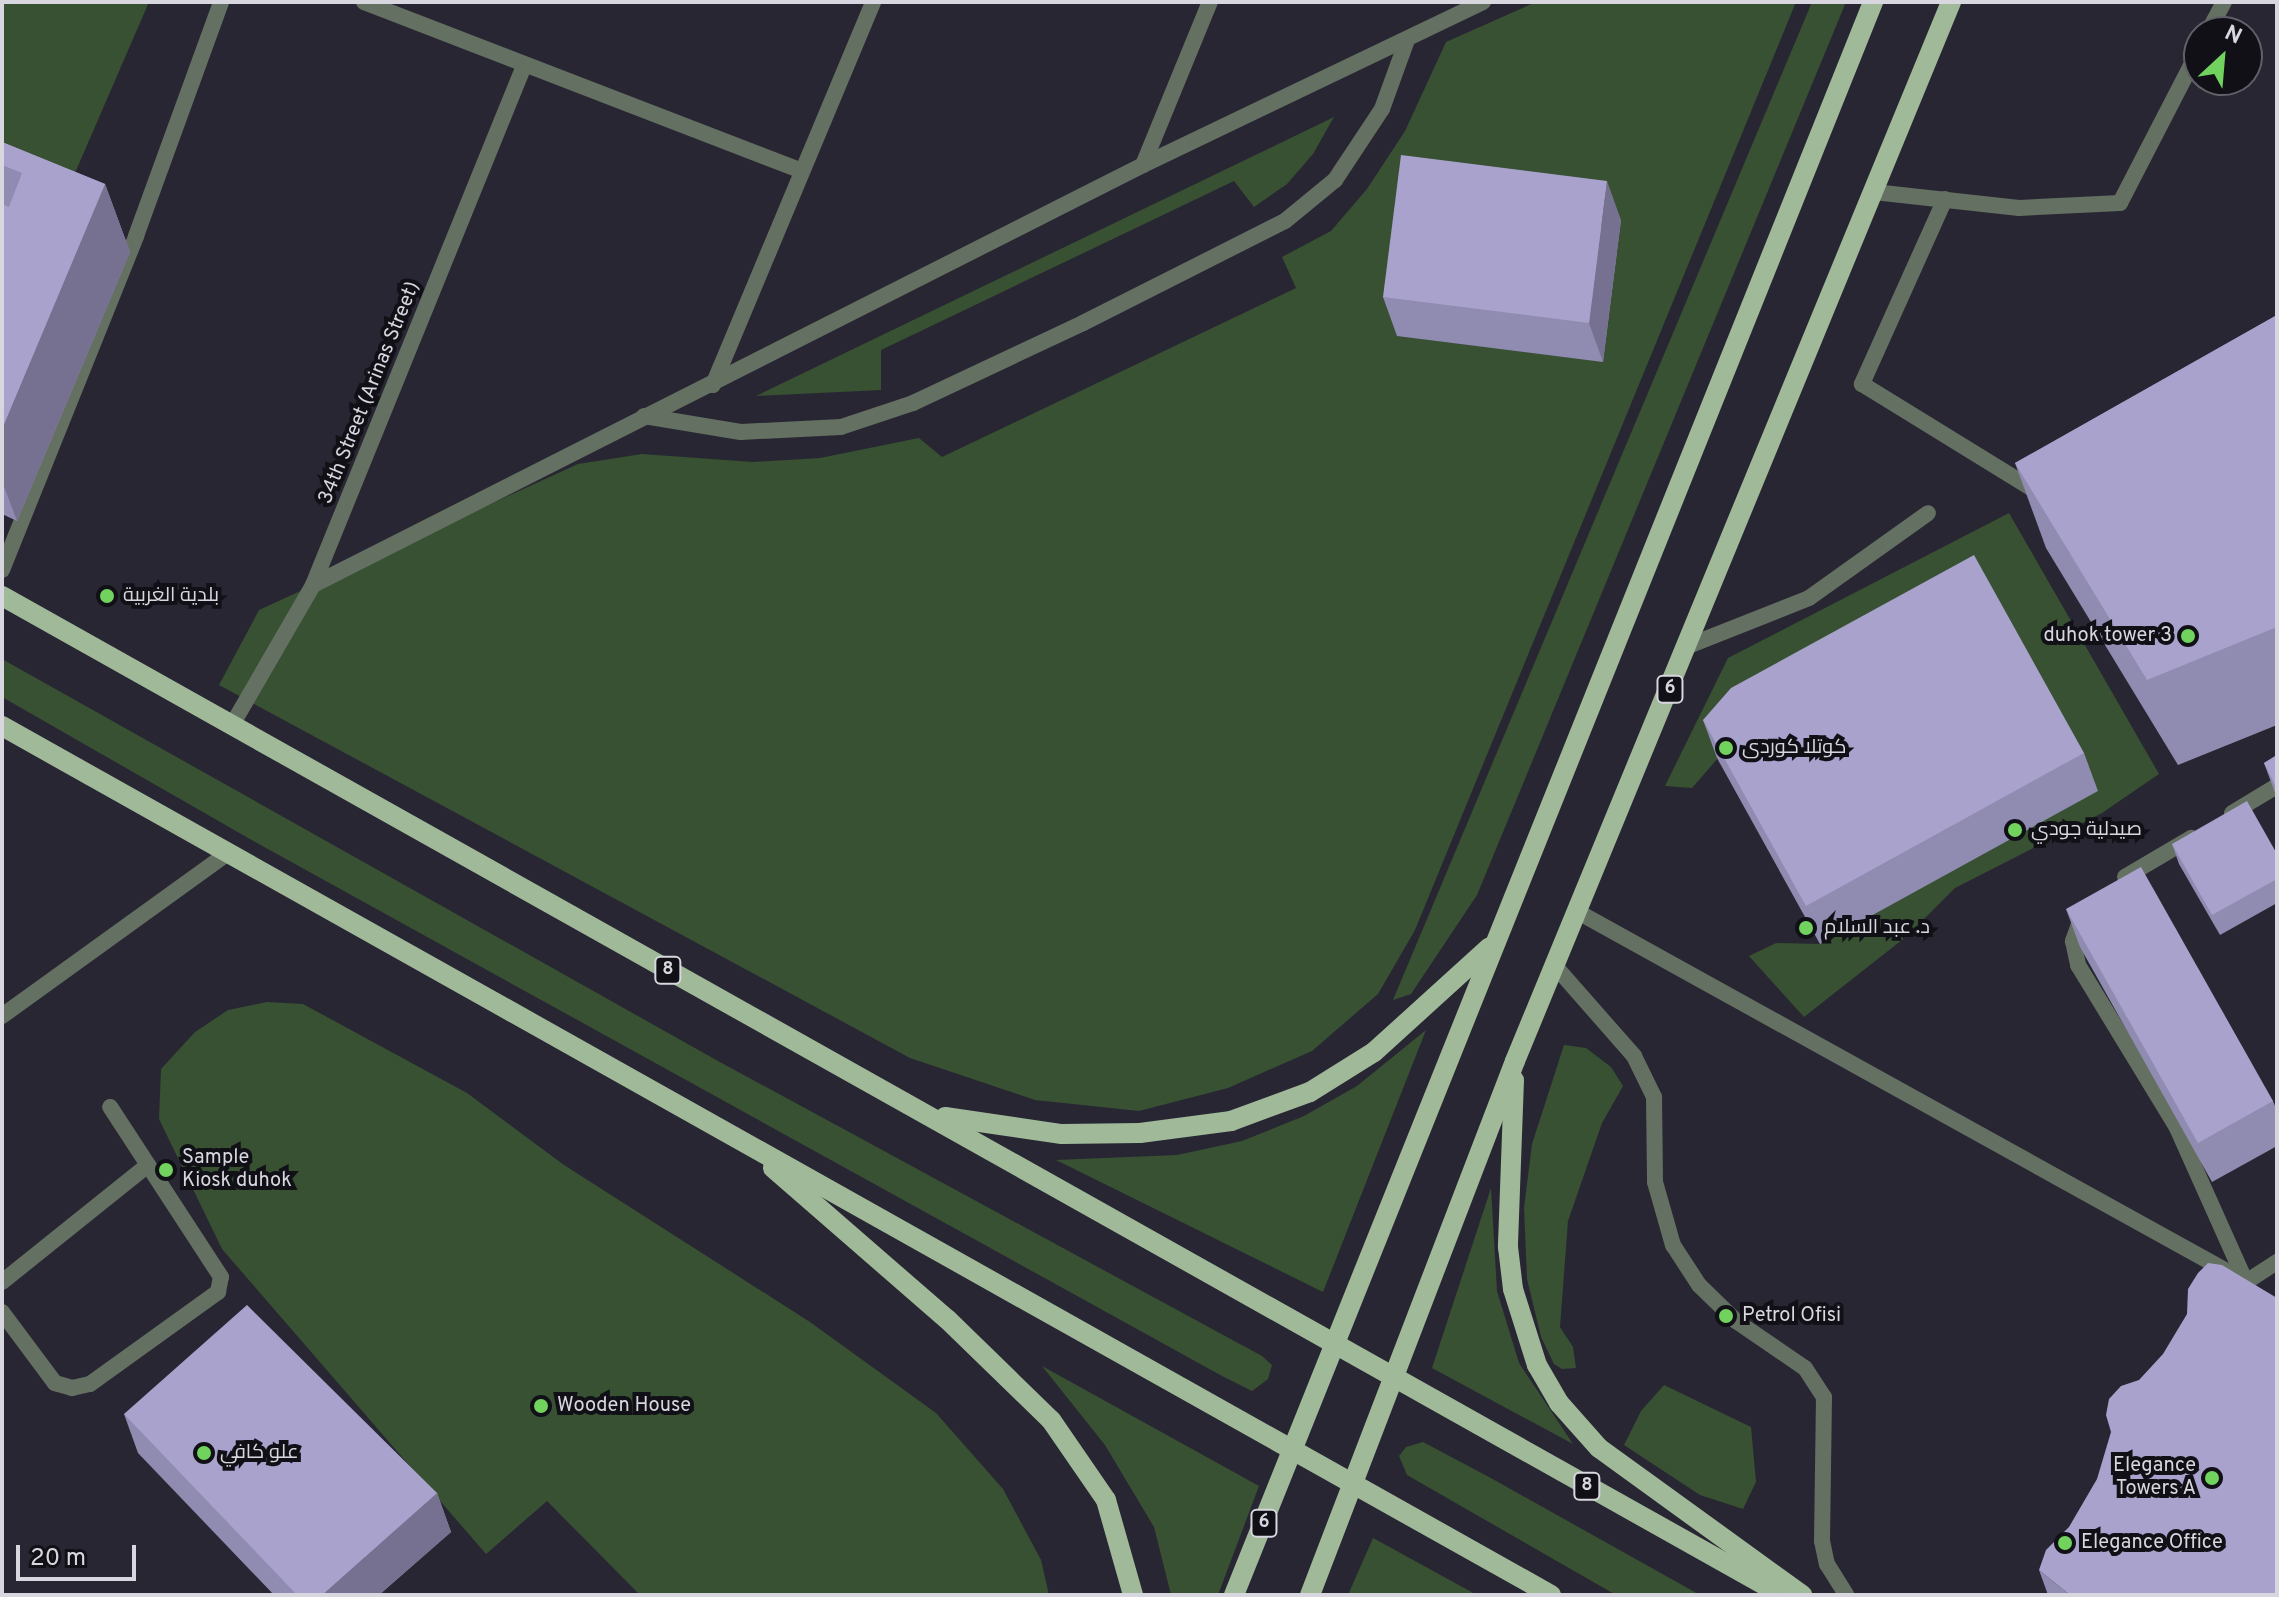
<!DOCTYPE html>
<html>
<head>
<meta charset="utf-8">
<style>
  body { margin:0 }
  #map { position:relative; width:2279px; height:1597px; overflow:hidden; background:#282633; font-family:Overpass,Cairo,sans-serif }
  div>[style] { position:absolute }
  .green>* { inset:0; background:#375132 }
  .service>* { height:16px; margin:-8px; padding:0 8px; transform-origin:8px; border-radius:8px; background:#647061 }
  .minor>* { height:16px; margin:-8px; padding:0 8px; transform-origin:8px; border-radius:8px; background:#647061 }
  .primary>* { height:20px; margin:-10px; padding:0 10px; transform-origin:10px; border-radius:10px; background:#9fb999 }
  .wall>* { inset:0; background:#908bb0 }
  .shaded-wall>* { inset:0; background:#767190 }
  .building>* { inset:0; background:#a8a2cd }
  .dots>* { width:22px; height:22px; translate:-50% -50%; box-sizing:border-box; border:4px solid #101016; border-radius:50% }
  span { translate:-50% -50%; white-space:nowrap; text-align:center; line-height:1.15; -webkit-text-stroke:8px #101016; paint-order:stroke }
  .shield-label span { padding:2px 6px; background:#101016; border:2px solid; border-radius:6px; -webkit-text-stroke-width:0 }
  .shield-label { font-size:18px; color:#d8d7e0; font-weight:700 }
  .street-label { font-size:20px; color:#d8d7e0 }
  .poi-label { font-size:20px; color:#d8d7e0 }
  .left { translate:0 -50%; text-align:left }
  .right { translate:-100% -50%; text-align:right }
  .frame { position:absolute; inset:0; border:4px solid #d8d7e0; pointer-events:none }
  .north { position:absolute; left:2183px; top:16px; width:80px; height:80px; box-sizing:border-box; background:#101016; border:2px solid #606067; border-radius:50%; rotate:26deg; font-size:22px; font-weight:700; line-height:32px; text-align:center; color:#d8d7e0 }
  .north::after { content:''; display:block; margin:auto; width:28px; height:36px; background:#71d25e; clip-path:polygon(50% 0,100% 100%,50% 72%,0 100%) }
  .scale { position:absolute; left:16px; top:1545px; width:120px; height:36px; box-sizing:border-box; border:4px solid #d8d7e0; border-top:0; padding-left:10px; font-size:24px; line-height:28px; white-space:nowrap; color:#d8d7e0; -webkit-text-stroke:6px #101016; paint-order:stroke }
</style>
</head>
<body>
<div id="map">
  <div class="green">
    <i style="clip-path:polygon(2px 2px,149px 2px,65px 196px,2px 168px)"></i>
    <i style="clip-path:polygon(1536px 2px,1796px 2px,1415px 930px,1378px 994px,1312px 1051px,1228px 1088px,1139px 1111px,1035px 1100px,910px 1058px,219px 685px,259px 610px,578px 464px,642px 454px,753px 462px,820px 458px,919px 438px,942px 457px,1296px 288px,1282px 257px,1331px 231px,1367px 189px,1405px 131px,1446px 42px)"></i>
    <i style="clip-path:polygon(1812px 2px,1846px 2px,1477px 895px,1411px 994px,1393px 1000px)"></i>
    <i style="clip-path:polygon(1334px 117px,1313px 154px,1287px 184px,1254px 207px,1234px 181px,881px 350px,881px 390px,756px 396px)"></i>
    <i style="clip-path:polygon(2009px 513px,2159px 774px,2102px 813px,1955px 888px,1907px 936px,1804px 1017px,1749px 956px,1776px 943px,1820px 944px,1745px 727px,1692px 788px,1665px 786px,1728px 658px)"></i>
    <i style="clip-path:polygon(2px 659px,718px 1061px,1262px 1356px,1272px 1365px,1268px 1379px,1252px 1391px,1222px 1376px,257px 843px,2px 697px)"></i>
    <i style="clip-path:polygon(267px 1002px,303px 1004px,467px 1093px,564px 1165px,810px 1322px,936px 1413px,1003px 1489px,1041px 1560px,1049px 1595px,640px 1595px,547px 1501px,486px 1554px,222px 1249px,159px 1119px,161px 1069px,195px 1032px,228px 1010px)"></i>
    <i style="clip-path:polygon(1426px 1030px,1323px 1292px,1056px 1160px,1177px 1155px,1242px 1141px,1304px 1116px,1357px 1086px)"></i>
    <i style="clip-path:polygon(1564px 1045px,1586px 1048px,1611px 1067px,1623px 1086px,1602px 1123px,1568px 1221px,1560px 1327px,1573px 1347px,1576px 1368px,1562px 1369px,1554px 1364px,1541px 1337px,1527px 1279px,1524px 1208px,1532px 1144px)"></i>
    <i style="clip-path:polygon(1491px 1188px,1497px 1291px,1519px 1363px,1573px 1444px,1432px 1368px)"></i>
    <i style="clip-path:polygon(1042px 1366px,1259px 1486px,1218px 1595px,1171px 1595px,1154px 1527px,1105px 1445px)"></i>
    <i style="clip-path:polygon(1664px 1385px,1751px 1427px,1756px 1482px,1743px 1509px,1700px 1495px,1624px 1445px,1641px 1411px)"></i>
    <i style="clip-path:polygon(1423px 1442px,1489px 1477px,1700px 1595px,1616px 1595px,1407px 1475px,1399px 1456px,1406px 1447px)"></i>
    <i style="clip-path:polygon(1373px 1538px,1477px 1595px,1348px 1595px)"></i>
  </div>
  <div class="service">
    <i style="left:2208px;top:32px;width:34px;rotate:-62deg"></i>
    <i style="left:1874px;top:192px;width:146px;rotate:6.3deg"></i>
    <i style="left:2019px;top:208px;width:101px;rotate:-2.8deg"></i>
    <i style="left:2120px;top:203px;width:172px;rotate:-62.7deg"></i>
    <i style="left:1945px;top:199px;width:203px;rotate:114.2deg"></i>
    <i style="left:1862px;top:384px;width:208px;rotate:31.6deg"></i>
    <i style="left:644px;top:416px;width:98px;rotate:9.4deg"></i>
    <i style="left:741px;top:432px;width:100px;rotate:-2.9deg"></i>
    <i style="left:841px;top:427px;width:76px;rotate:-18.4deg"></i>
    <i style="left:913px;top:403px;width:188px;rotate:-25.2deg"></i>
    <i style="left:1083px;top:323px;width:226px;rotate:-26.8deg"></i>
    <i style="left:1285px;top:221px;width:65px;rotate:-39.4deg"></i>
    <i style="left:1335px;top:180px;width:85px;rotate:-56.5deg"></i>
    <i style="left:1382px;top:109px;width:73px;rotate:-70.1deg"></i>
    <i style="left:1688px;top:646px;width:130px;rotate:-21.6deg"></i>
    <i style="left:1809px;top:598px;width:146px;rotate:-35.5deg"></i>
    <i style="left:1555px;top:966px;width:120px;rotate:48.7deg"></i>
    <i style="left:1634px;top:1056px;width:46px;rotate:64deg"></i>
    <i style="left:1654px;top:1097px;width:85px;rotate:89.3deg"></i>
    <i style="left:1655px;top:1182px;width:66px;rotate:74.1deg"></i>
    <i style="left:1673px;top:1245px;width:48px;rotate:57deg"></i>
    <i style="left:1699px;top:1285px;width:52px;rotate:44.2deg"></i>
    <i style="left:1736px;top:1321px;width:83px;rotate:34.3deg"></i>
    <i style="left:1805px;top:1368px;width:35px;rotate:57deg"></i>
    <i style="left:1824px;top:1397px;width:144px;rotate:90.8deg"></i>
    <i style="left:1822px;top:1541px;width:24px;rotate:78deg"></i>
    <i style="left:1827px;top:1564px;width:36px;rotate:58deg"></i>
    <i style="left:2px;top:1282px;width:187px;rotate:-38.7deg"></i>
    <i style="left:2px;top:1312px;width:89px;rotate:53.3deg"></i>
    <i style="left:55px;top:1383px;width:18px;rotate:16deg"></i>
    <i style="left:72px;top:1388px;width:18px;rotate:-13deg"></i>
    <i style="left:90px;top:1384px;width:158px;rotate:-35.7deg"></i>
    <i style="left:218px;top:1292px;width:15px;rotate:-79deg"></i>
    <i style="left:221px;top:1277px;width:203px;rotate:-123.1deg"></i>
  </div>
  <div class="minor">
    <i style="left:364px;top:2px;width:469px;rotate:21.1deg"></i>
    <i style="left:1143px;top:165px;width:176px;rotate:-67.7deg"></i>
    <i style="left:713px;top:385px;width:415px;rotate:-67.3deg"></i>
    <i style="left:2px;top:570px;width:360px;rotate:-68.1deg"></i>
    <i style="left:136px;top:236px;width:249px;rotate:-70deg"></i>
    <i style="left:313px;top:585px;width:930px;rotate:-26.84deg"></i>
    <i style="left:1143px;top:165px;width:377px;rotate:-25.6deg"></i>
    <i style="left:232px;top:725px;width:162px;rotate:-59.9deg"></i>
    <i style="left:313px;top:585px;width:560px;rotate:-67.88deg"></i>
    <i style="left:2232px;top:813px;width:52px;rotate:-31deg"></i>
    <i style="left:2125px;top:877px;width:77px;rotate:-30.6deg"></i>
    <i style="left:1578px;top:912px;width:745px;rotate:28.97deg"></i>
    <i style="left:2082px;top:916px;width:27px;rotate:110deg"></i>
    <i style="left:2073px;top:941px;width:25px;rotate:78deg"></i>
    <i style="left:2078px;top:965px;width:191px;rotate:58.7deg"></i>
    <i style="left:2177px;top:1128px;width:169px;rotate:65.9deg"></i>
    <i style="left:2246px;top:1282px;width:37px;rotate:-33deg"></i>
    <i style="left:2px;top:1016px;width:279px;rotate:-35.8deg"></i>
  </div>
  <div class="primary">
    <i style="left:2px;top:596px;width:2041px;rotate:29.3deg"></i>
    <i style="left:2px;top:726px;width:1776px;rotate:29.29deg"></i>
    <i style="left:1514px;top:1080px;width:167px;rotate:92.1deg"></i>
    <i style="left:1508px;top:1247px;width:42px;rotate:83.2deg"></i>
    <i style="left:1513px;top:1289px;width:80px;rotate:72.5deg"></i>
    <i style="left:1537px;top:1365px;width:44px;rotate:59.9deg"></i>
    <i style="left:1559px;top:1403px;width:60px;rotate:48.4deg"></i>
    <i style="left:1599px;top:1448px;width:251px;rotate:35.9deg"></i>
    <i style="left:945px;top:1117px;width:118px;rotate:8.3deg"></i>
    <i style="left:1062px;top:1134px;width:78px;rotate:-0.7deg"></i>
    <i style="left:1140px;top:1133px;width:92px;rotate:-7.5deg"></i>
    <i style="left:1231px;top:1121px;width:84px;rotate:-20.2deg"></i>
    <i style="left:1310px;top:1092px;width:75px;rotate:-32deg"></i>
    <i style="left:1374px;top:1052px;width:156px;rotate:-42.2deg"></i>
    <i style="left:773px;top:1168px;width:230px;rotate:41deg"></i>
    <i style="left:947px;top:1319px;width:145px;rotate:44.2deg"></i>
    <i style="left:1051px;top:1420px;width:97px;rotate:55.5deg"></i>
    <i style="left:1106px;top:1500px;width:99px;rotate:74.1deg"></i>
    <i style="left:1234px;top:1595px;width:1716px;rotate:-68.14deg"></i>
    <i style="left:1310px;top:1595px;width:572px;rotate:-69deg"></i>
    <i style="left:1515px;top:1061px;width:1145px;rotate:-67.62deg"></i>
  </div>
  <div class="wall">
    <i style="clip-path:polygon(2px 142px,105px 184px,130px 252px,17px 521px,2px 514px)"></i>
    <i style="clip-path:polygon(1621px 220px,1603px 362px,1397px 336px,1383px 297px)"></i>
    <i style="clip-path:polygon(2277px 315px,2277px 725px,2178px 765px,2046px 548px,2015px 463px)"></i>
    <i style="clip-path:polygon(1703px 720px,2084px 753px,2098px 791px,1820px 944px,1717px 758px)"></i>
    <i style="clip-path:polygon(2277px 755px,2277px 798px,2264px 763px)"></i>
    <i style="clip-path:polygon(2172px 844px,2277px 854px,2277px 903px,2220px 935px,2179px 864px)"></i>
    <i style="clip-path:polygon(2066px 909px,2273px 1101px,2277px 1111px,2277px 1146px,2212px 1182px,2080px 947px)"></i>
    <i style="clip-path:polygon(124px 1414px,437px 1493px,451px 1532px,379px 1595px,274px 1595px,138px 1453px)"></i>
    <i style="clip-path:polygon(2039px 1570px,2070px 1595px,2048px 1595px)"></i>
  </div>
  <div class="shaded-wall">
    <i style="clip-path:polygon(1607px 181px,1621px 220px,1603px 362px,1589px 323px)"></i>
    <i style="clip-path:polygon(105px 184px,130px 252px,17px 521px,2px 481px,2px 429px)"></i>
    <i style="clip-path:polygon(437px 1493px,451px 1532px,379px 1595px,322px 1595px)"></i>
  </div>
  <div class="building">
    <i style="clip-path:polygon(2px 142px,105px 184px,2px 429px,2px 204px,9px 207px,22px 173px,2px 165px)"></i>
    <i style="clip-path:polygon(1401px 155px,1607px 181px,1589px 323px,1383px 297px)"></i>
    <i style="clip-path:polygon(2277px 315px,2277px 627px,2147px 680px,2015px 463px)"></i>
    <i style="clip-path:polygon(1974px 555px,2084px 753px,1806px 906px,1703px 720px,1731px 688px)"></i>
    <i style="clip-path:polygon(2277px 755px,2277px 789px,2264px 763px)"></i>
    <i style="clip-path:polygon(2247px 801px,2277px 854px,2277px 879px,2212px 915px,2172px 844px)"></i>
    <i style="clip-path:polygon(2141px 867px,2273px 1101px,2198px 1143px,2066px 909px)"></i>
    <i style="clip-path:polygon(2208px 1263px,2222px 1265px,2277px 1298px,2277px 1595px,2070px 1595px,2039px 1570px,2046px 1550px,2069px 1527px,2097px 1479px,2111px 1432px,2106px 1415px,2109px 1399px,2121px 1386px,2139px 1380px,2163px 1354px,2187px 1314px,2188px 1289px,2198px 1273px)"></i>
    <i style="clip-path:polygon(247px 1305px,437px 1493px,322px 1595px,297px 1595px,124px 1414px)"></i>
  </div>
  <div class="dots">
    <i style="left:107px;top:596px;background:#71d25e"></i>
    <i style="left:2188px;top:636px;background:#71d25e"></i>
    <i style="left:1726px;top:748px;background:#71d25e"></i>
    <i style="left:2015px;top:830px;background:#71d25e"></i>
    <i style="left:1806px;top:928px;background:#71d25e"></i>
    <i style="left:166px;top:1170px;background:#71d25e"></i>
    <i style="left:1726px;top:1316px;background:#71d25e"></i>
    <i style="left:541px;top:1406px;background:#71d25e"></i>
    <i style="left:204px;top:1453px;background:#71d25e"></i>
    <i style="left:2212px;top:1478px;background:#71d25e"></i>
    <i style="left:2065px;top:1543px;background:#71d25e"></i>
  </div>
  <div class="shield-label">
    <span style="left:1670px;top:689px">6</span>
    <span style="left:668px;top:970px">8</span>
    <span style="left:1587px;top:1486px">8</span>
    <span style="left:1264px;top:1523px">6</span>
  </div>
  <div class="street-label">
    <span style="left:370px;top:393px;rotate:-68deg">34th Street (Arinas Street)</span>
  </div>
  <div class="poi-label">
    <span class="left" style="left:123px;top:596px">بلدية الغربية</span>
    <span class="right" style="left:2172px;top:636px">duhok tower 3</span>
    <span class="left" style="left:1742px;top:748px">كوتلا كوردی</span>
    <span class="left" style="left:2031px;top:830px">صيدلية جودي</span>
    <span class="left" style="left:1824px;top:928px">د. عبد السلام</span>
    <span class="left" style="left:182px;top:1170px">Sample<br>Kiosk duhok</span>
    <span class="left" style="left:1742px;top:1316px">Petrol Ofisi</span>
    <span class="left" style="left:557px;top:1406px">Wooden House</span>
    <span class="left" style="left:220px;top:1453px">علو كافي</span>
    <span class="right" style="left:2196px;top:1478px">Elegance<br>Towers A</span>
    <span class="left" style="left:2081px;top:1543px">Elegance Office</span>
  </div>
  <div class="frame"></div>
  <div class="north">N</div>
  <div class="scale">20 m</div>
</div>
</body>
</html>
